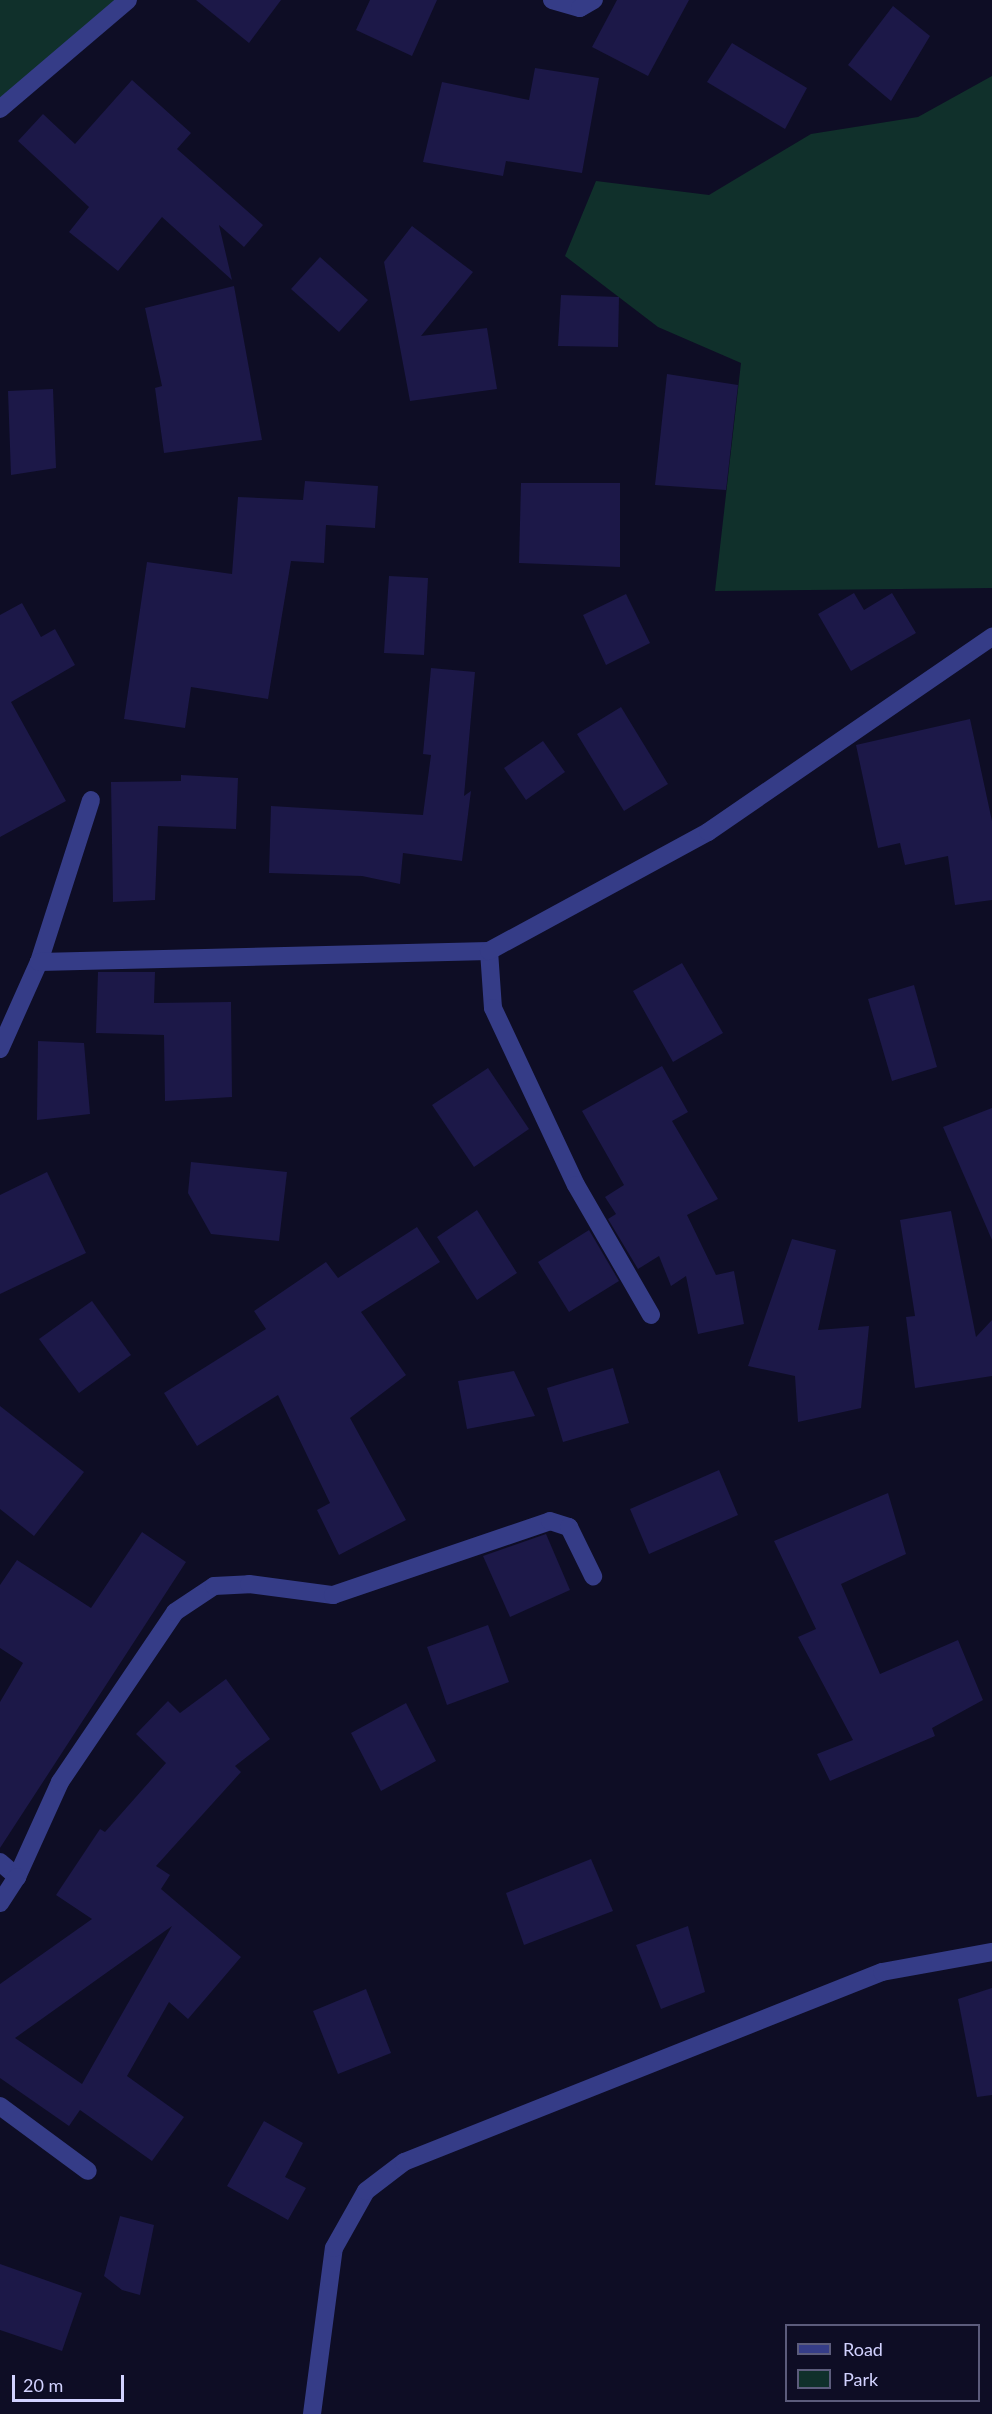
<!DOCTYPE html>
<html>
<head>
<meta charset="utf-8">
<style>
  body { margin:0 }
  #map { position:relative; width:992px; height:2414px; overflow:hidden; background:#0e0d25; font-family:Lato,sans-serif }
  div>[style] { position:absolute }
  .green>* { inset:0; background:#10302b }
  .building>* { inset:0; background:#1c1848 }
  .street>* { height:18px; margin:-9px; padding:0 9px; transform-origin:9px; border-radius:9px; background:#353c87 }
  span { translate:-50% -50%; white-space:nowrap; text-align:center; line-height:1.15; -webkit-text-stroke:4.5px #0e0d25; paint-order:stroke }
  .legend { position:absolute; left:785px; top:2324px; width:195px; height:78px; box-sizing:border-box; background:#0e0d25; border:2px solid #5c5c7c; margin:0; padding:8px 10px; list-style:none; font-size:18px; color:#d2d2ff }
  .legend li { display:flex; align-items:center; gap:12px; height:30px }
  .legend b { width:30px; border:2px solid #5c5c7c }
  .scale { position:absolute; left:12px; top:2375px; width:112px; height:27px; box-sizing:border-box; border:3px solid #d2d2ff; border-top:0; padding-left:8px; font-size:18px; line-height:21px; white-space:nowrap; color:#d2d2ff; -webkit-text-stroke:4px #0e0d25; paint-order:stroke }
</style>
</head>
<body>
<div id="map">
  <div class="green">
    <i style="clip-path:polygon(0 0,120px 0,0 104px)"></i>
    <i style="clip-path:polygon(992px 76px,992px 588px,715px 591px,741px 363px,658px 327px,565px 256px,596px 181px,709px 195px,811px 134px,918px 117px)"></i>
  </div>
  <div class="building">
    <i style="clip-path:polygon(196px 0,281px 0,249px 43px)"></i>
    <i style="clip-path:polygon(370px 0,437px 0,412px 56px,356px 30px)"></i>
    <i style="clip-path:polygon(617px 0,689px 0,648px 76px,592px 47px)"></i>
    <i style="clip-path:polygon(893px 6px,930px 36px,891px 101px,848px 65px)"></i>
    <i style="clip-path:polygon(732px 43px,807px 88px,785px 129px,707px 82px)"></i>
    <i style="clip-path:polygon(535px 68px,599px 78px,582px 173px,506px 161px,503px 176px,423px 162px,442px 82px,529px 100px)"></i>
    <i style="clip-path:polygon(132px 80px,191px 133px,177px 149px,263px 225px,244px 247px,219px 225px,232px 280px,162px 217px,118px 271px,69px 232px,89px 207px,18px 141px,43px 114px,75px 144px)"></i>
    <i style="clip-path:polygon(412px 226px,473px 272px,421px 336px,487px 328px,497px 389px,410px 401px,384px 262px)"></i>
    <i style="clip-path:polygon(320px 257px,368px 300px,339px 332px,291px 289px)"></i>
    <i style="clip-path:polygon(234px 286px,262px 440px,164px 453px,155px 388px,162px 386px,145px 308px)"></i>
    <i style="clip-path:polygon(561px 295px,619px 297px,618px 347px,558px 346px)"></i>
    <i style="clip-path:polygon(667px 374px,738px 385px,726px 490px,655px 485px)"></i>
    <i style="clip-path:polygon(53px 389px,56px 468px,11px 475px,8px 391px)"></i>
    <i style="clip-path:polygon(305px 481px,378px 486px,375px 528px,326px 525px,324px 563px,291px 561px,268px 699px,191px 687px,185px 728px,124px 719px,147px 562px,232px 574px,238px 497px,303px 500px)"></i>
    <i style="clip-path:polygon(521px 483px,620px 483px,620px 567px,519px 563px)"></i>
    <i style="clip-path:polygon(389px 576px,428px 578px,424px 655px,384px 653px)"></i>
    <i style="clip-path:polygon(854px 593px,864px 610px,892px 593px,916px 633px,851px 671px,818px 614px)"></i>
    <i style="clip-path:polygon(626px 594px,650px 643px,606px 665px,583px 615px)"></i>
    <i style="clip-path:polygon(22px 603px,41px 637px,55px 629px,75px 665px,11px 702px,66px 801px,0 837px,0 615px)"></i>
    <i style="clip-path:polygon(431px 668px,475px 672px,464px 796px,471px 791px,462px 861px,403px 853px,400px 884px,362px 876px,269px 873px,271px 806px,423px 815px,431px 755px,423px 754px)"></i>
    <i style="clip-path:polygon(621px 707px,668px 784px,624px 811px,577px 734px)"></i>
    <i style="clip-path:polygon(970px 719px,992px 821px,992px 900px,955px 905px,948px 856px,905px 865px,900px 843px,878px 848px,856px 745px)"></i>
    <i style="clip-path:polygon(543px 741px,565px 772px,526px 800px,504px 768px)"></i>
    <i style="clip-path:polygon(181px 775px,238px 778px,236px 829px,158px 826px,155px 900px,113px 902px,111px 782px,181px 781px)"></i>
    <i style="clip-path:polygon(682px 963px,723px 1033px,673px 1062px,633px 991px)"></i>
    <i style="clip-path:polygon(98px 972px,155px 972px,154px 1003px,231px 1002px,232px 1097px,165px 1101px,164px 1035px,96px 1033px)"></i>
    <i style="clip-path:polygon(914px 985px,937px 1067px,892px 1081px,868px 999px)"></i>
    <i style="clip-path:polygon(38px 1041px,84px 1043px,90px 1114px,37px 1120px)"></i>
    <i style="clip-path:polygon(662px 1066px,688px 1112px,672px 1121px,718px 1199px,687px 1215px,716px 1275px,734px 1271px,744px 1324px,698px 1334px,686px 1276px,671px 1286px,659px 1256px,638px 1269px,608px 1219px,616px 1214px,605px 1197px,624px 1185px,582px 1111px)"></i>
    <i style="clip-path:polygon(488px 1068px,529px 1129px,474px 1167px,432px 1105px)"></i>
    <i style="clip-path:polygon(992px 1108px,992px 1240px,943px 1127px)"></i>
    <i style="clip-path:polygon(191px 1162px,287px 1172px,279px 1241px,211px 1234px,188px 1193px)"></i>
    <i style="clip-path:polygon(47px 1172px,86px 1253px,0 1294px,0 1195px)"></i>
    <i style="clip-path:polygon(477px 1210px,517px 1273px,477px 1300px,437px 1237px)"></i>
    <i style="clip-path:polygon(951px 1211px,976px 1337px,992px 1320px,992px 1376px,915px 1388px,906px 1317px,915px 1316px,900px 1220px)"></i>
    <i style="clip-path:polygon(417px 1227px,440px 1262px,361px 1312px,406px 1375px,350px 1418px,406px 1520px,339px 1555px,317px 1510px,330px 1503px,278px 1395px,197px 1446px,164px 1393px,266px 1329px,254px 1311px,326px 1262px,338px 1278px)"></i>
    <i style="clip-path:polygon(589px 1230px,619px 1281px,569px 1312px,538px 1262px)"></i>
    <i style="clip-path:polygon(792px 1239px,836px 1250px,818px 1330px,869px 1326px,861px 1408px,798px 1422px,795px 1376px,748px 1366px)"></i>
    <i style="clip-path:polygon(92px 1301px,131px 1355px,79px 1393px,39px 1339px)"></i>
    <i style="clip-path:polygon(613px 1368px,629px 1423px,563px 1442px,547px 1388px)"></i>
    <i style="clip-path:polygon(514px 1371px,535px 1416px,467px 1429px,458px 1381px)"></i>
    <i style="clip-path:polygon(0 1406px,84px 1472px,34px 1536px,0 1509px)"></i>
    <i style="clip-path:polygon(719px 1470px,738px 1515px,649px 1554px,630px 1509px)"></i>
    <i style="clip-path:polygon(888px 1493px,906px 1554px,841px 1584px,880px 1674px,958px 1640px,983px 1700px,932px 1728px,935px 1736px,830px 1781px,817px 1754px,853px 1740px,798px 1637px,816px 1629px,774px 1541px)"></i>
    <i style="clip-path:polygon(142px 1532px,186px 1562px,0 1848px,0 1702px,23px 1663px,0 1648px,0 1585px,17px 1560px,91px 1608px)"></i>
    <i style="clip-path:polygon(546px 1534px,570px 1590px,510px 1617px,483px 1556px)"></i>
    <i style="clip-path:polygon(488px 1625px,509px 1682px,447px 1705px,427px 1647px)"></i>
    <i style="clip-path:polygon(evenodd,226px 1679px,270px 1739px,235px 1766px,241px 1772px,156px 1866px,170px 1875px,161px 1889px,241px 1957px,188px 2019px,169px 2002px,127px 2076px,184px 2117px,152px 2161px,80px 2110px,69px 2126px,0 2078px,0 1984px,92px 1919px,56px 1895px,100px 1829px,105px 1832px,166px 1763px,136px 1734px,168px 1701px,180px 1713px,226px 1679px,172px 1926px,82px 2084px,15px 2038px,172px 1926px)"></i>
    <i style="clip-path:polygon(406px 1703px,436px 1761px,381px 1791px,351px 1733px)"></i>
    <i style="clip-path:polygon(591px 1859px,613px 1911px,524px 1945px,506px 1893px)"></i>
    <i style="clip-path:polygon(688px 1926px,705px 1992px,661px 2009px,636px 1945px)"></i>
    <i style="clip-path:polygon(992px 1988px,992px 2095px,977px 2097px,958px 1999px)"></i>
    <i style="clip-path:polygon(366px 1989px,391px 2053px,338px 2074px,313px 2011px)"></i>
    <i style="clip-path:polygon(264px 2121px,303px 2143px,285px 2177px,306px 2188px,288px 2220px,227px 2186px)"></i>
    <i style="clip-path:polygon(120px 2216px,154px 2225px,140px 2295px,122px 2290px,104px 2276px)"></i>
    <i style="clip-path:polygon(0 2264px,82px 2293px,62px 2351px,0 2330px)"></i>
  </div>
  <div class="street">
    <i style="left:552px;top:0;width:29px;rotate:16deg"></i>
    <i style="left:580px;top:8px;width:16px;rotate:-30deg"></i>
    <i style="left:0;top:109px;width:168px;rotate:-40.4deg"></i>
    <i style="left:489px;top:951px;width:57px;rotate:86deg"></i>
    <i style="left:493px;top:1008px;width:195px;rotate:64.9deg"></i>
    <i style="left:576px;top:1185px;width:150px;rotate:60deg"></i>
    <i style="left:39px;top:962px;width:170px;rotate:-72.2deg"></i>
    <i style="left:0;top:1049px;width:95px;rotate:-65.9deg"></i>
    <i style="left:39px;top:962px;width:450px;rotate:-1.4deg"></i>
    <i style="left:489px;top:951px;width:249px;rotate:-28.5deg"></i>
    <i style="left:708px;top:832px;width:345px;rotate:-34.5deg"></i>
    <i style="left:0;top:1862px;width:23px;rotate:41deg"></i>
    <i style="left:17px;top:1877px;width:104px;rotate:-65.6deg"></i>
    <i style="left:60px;top:1782px;width:205px;rotate:-55.9deg"></i>
    <i style="left:175px;top:1612px;width:47px;rotate:-33.7deg"></i>
    <i style="left:214px;top:1586px;width:35px;rotate:-3deg"></i>
    <i style="left:249px;top:1584px;width:85px;rotate:7.5deg"></i>
    <i style="left:333px;top:1595px;width:229px;rotate:-18.8deg"></i>
    <i style="left:550px;top:1521px;width:20px;rotate:18deg"></i>
    <i style="left:569px;top:1527px;width:55px;rotate:63.9deg"></i>
    <i style="left:0;top:1903px;width:31px;rotate:-57deg"></i>
    <i style="left:0;top:2106px;width:109px;rotate:36.5deg"></i>
    <i style="left:312px;top:2414px;width:167px;rotate:-82.5deg"></i>
    <i style="left:334px;top:2248px;width:65px;rotate:-60.7deg"></i>
    <i style="left:366px;top:2191px;width:48px;rotate:-37.3deg"></i>
    <i style="left:404px;top:2162px;width:514px;rotate:-21.68deg"></i>
    <i style="left:882px;top:1972px;width:112px;rotate:-10.3deg"></i>
  </div>
  <ul class="legend">
  <li><b style="height:8px;background:#353c87"></b>Road</li>
  <li><b style="height:16px;background:#10302b"></b>Park</li>
  </ul>
  <div class="scale">20 m</div>
</div>
</body>
</html>
